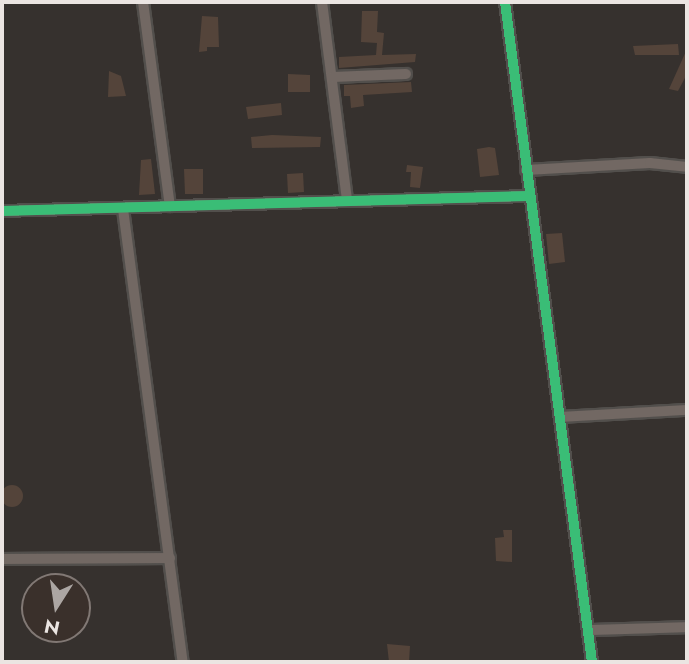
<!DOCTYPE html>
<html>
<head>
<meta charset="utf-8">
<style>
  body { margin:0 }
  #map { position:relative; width:689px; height:664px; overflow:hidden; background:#36312e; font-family:Jost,sans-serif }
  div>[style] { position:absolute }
  .building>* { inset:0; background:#54443a }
  .round { border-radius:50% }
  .roads { filter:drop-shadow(2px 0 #524f4c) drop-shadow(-2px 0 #524f4c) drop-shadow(0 2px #524f4c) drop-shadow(0 -2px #524f4c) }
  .minor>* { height:10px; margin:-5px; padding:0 5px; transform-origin:5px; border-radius:5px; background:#726863 }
  .cycleway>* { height:10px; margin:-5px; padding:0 5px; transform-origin:5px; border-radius:5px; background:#3abd76 }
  span { translate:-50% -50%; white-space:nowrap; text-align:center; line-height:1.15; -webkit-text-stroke:6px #3a302b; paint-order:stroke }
  .frame { position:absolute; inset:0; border:4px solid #ebe5e2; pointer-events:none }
  .north { position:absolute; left:21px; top:573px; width:70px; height:70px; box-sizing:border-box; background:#3a302b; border:2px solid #817874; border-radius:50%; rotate:192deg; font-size:19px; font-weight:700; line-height:28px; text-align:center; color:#ebe5e2 }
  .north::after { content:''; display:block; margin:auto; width:24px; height:32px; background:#aca6a3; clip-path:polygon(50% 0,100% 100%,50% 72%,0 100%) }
</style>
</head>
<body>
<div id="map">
  <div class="building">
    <i style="clip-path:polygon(362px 11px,378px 11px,377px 32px,384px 33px,382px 55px,416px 54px,415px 62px,339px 68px,339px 57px,376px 55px,377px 43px,361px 42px)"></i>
    <i style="clip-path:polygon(202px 16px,218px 17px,219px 47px,207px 47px,207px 51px,199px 52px)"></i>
    <i style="clip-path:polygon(678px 44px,679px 55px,635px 55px,633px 46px)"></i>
    <i style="clip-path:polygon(687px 49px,687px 74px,678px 91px,669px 89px)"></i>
    <i style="clip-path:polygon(109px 71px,121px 76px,126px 96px,108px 97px)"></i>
    <i style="clip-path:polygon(288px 74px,310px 75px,310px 92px,288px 92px)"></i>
    <i style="clip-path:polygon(411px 82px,412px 92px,363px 95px,364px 106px,351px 108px,350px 96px,344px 96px,344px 85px)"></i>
    <i style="clip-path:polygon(281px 103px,282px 115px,248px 119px,246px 107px)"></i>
    <i style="clip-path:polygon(272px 135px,321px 137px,320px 147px,252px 148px,251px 137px)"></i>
    <i style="clip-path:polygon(489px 147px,495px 148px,499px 175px,480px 177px,477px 149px)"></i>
    <i style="clip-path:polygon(151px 159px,155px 194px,139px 195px,141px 160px)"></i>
    <i style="clip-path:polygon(407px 165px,423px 167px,420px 188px,410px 187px,411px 172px,406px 172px)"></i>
    <i style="clip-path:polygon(184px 169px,203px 169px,203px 194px,185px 194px)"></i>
    <i style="clip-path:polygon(303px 173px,304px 192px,288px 193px,287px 174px)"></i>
    <i style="clip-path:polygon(562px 233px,565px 262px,549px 264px,546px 234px)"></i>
    <i class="round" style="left:1px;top:485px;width:22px;height:22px"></i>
    <i style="clip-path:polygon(503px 530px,512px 530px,512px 562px,496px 561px,495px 538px,504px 537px)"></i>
    <i style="clip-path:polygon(387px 644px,410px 646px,409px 662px,389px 662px)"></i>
  </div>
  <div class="roads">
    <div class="minor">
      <i style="left:143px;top:2px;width:206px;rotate:82.5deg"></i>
      <i style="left:322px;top:2px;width:200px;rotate:82.8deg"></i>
      <i style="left:505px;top:2px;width:666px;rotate:82.49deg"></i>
      <i style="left:332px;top:77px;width:74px;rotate:-2.3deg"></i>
      <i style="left:526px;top:170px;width:124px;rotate:-3.2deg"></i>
      <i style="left:650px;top:163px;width:37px;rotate:6deg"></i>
      <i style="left:123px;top:209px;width:457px;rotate:82.5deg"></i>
      <i style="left:2px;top:211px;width:527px;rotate:-1.63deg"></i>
      <i style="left:560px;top:417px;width:127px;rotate:-3.2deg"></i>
      <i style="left:2px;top:559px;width:168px;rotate:-0.3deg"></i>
      <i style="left:588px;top:630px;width:99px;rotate:-1.7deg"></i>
    </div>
  </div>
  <div class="cycleway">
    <i style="left:505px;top:2px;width:666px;rotate:82.49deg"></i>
    <i style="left:2px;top:211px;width:527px;rotate:-1.63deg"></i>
  </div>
  <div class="frame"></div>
  <div class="north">N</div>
</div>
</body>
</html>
